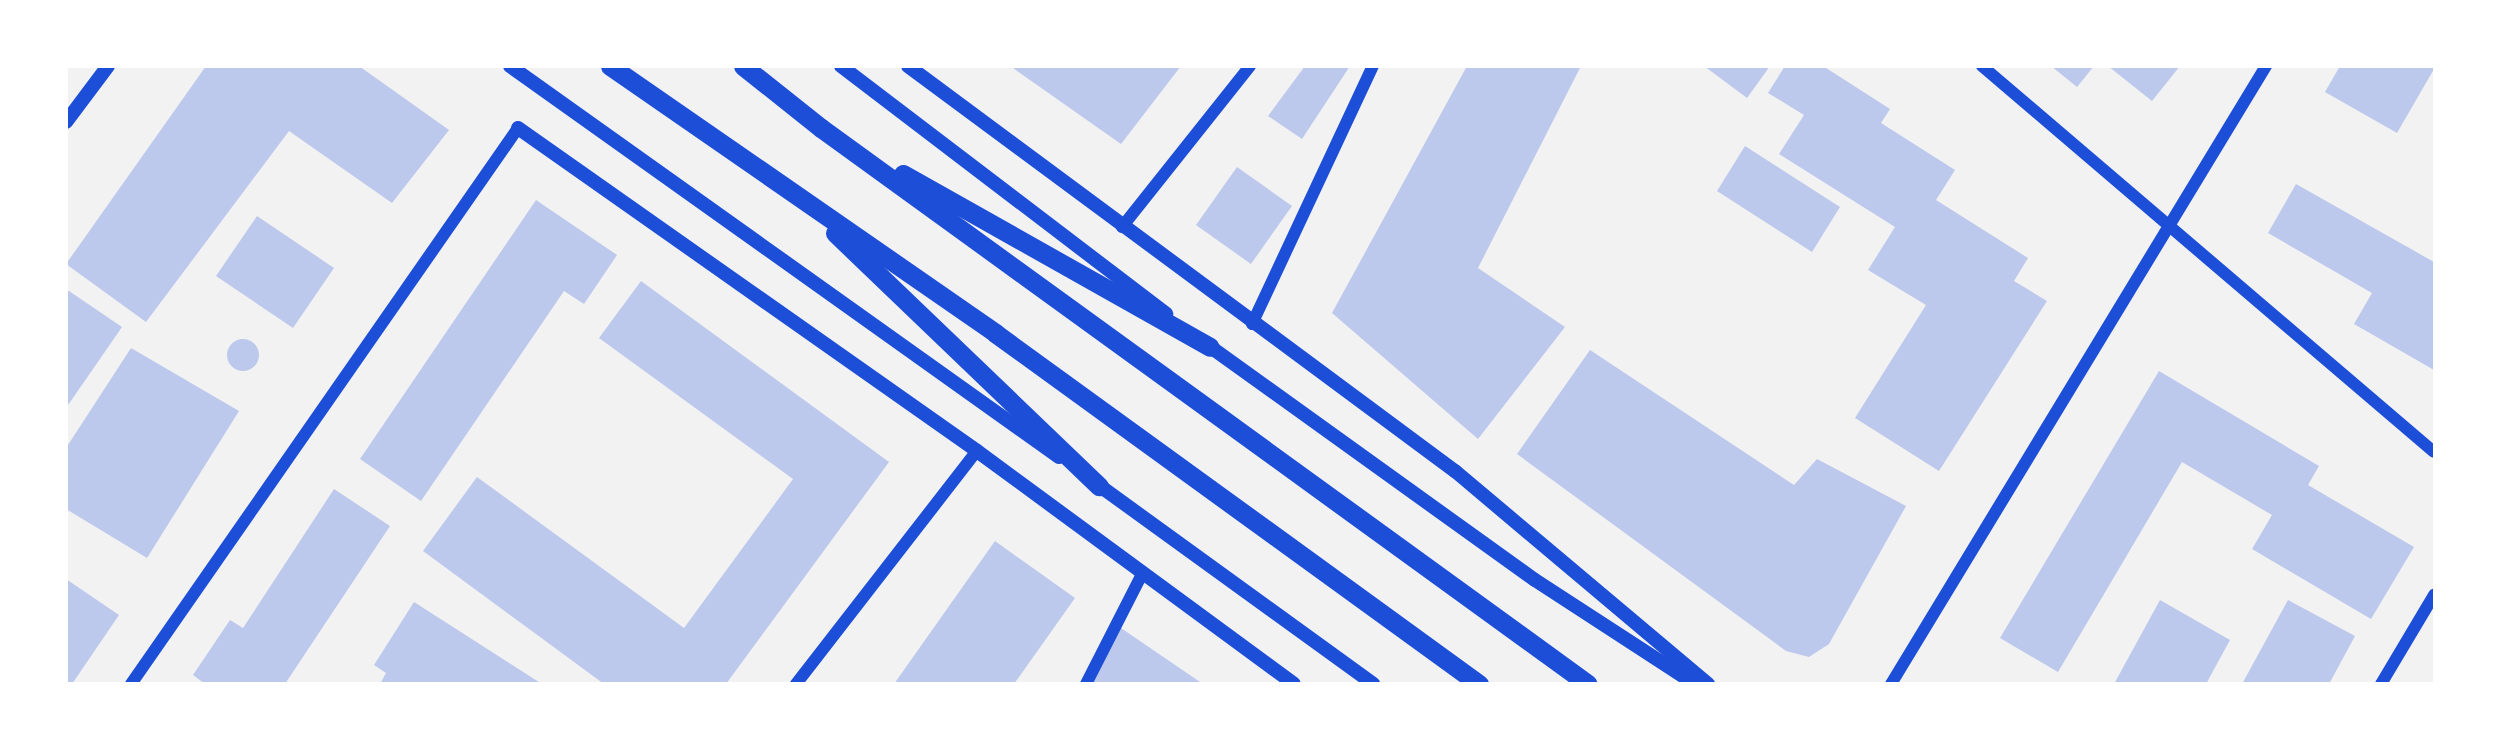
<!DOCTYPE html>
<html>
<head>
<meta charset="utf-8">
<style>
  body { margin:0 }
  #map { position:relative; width:2501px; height:750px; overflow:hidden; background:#f2f2f2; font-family:"Space Grotesk",sans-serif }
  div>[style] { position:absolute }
  .building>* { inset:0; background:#bdc9ec }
  .round { border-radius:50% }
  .tertiary>* { height:12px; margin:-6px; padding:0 6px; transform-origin:6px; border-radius:6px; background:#1d4ed8 }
  .secondary>* { height:14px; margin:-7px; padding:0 7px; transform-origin:7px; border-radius:7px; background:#1d4ed8 }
  .trunk>* { height:19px; margin:-9.5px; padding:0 9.5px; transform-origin:9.5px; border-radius:9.5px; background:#1d4ed8 }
  span { translate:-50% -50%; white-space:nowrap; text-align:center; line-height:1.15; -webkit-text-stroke:5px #fff; paint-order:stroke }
  .frame { position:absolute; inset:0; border:68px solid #fff; pointer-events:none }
</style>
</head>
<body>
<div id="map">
  <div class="building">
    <i style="clip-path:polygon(206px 66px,359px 66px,449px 130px,392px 203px,289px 131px,146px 322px,66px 264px)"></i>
    <i style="clip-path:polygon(1010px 66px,1181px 66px,1121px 144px)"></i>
    <i style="clip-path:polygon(1305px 66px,1350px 66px,1302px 139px,1268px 116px)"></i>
    <i style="clip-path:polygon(1467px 66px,1581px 66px,1478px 268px,1565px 327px,1478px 439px,1332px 313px)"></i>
    <i style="clip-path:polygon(1704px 66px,1770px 66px,1747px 98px)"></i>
    <i style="clip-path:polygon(1785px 66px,1823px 66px,1890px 109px,1881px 123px,1955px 170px,1936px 200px,2028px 258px,2014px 281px,2047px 301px,1939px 471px,1855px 418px,1926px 305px,1868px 270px,1895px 227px,1779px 154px,1804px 115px,1768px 93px)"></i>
    <i style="clip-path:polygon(2051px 66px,2094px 66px,2077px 87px)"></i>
    <i style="clip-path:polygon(2108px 66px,2180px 66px,2152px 101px)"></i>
    <i style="clip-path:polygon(2340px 66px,2434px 66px,2434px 69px,2397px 133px,2325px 92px)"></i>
    <i style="clip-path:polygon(1745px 146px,1840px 207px,1812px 252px,1717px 191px)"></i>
    <i style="clip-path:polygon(1237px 167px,1292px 206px,1251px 264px,1196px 225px)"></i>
    <i style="clip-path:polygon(2296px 184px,2434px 262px,2434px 370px,2354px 324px,2372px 293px,2268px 233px)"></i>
    <i style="clip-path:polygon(536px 200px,617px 255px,584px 304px,564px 291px,421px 501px,360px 459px)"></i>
    <i style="clip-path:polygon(257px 216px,334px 268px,293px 328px,216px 276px)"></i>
    <i style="clip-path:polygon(641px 281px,889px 462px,726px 684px,604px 684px,423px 551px,477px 477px,684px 628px,793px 479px,599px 338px)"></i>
    <i style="clip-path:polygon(66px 289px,122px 327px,66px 408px)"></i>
    <i class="round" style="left:227px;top:339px;width:32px;height:32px"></i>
    <i style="clip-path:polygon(131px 348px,239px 411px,147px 558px,66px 509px,66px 448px)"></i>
    <i style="clip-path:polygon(1590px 350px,1794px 485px,1817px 459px,1906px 506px,1829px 644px,1809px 657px,1786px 651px,1517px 454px)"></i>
    <i style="clip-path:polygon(2159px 371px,2319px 466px,2308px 485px,2414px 547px,2371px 619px,2252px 549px,2272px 515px,2182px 462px,2058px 672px,2000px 638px)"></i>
    <i style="clip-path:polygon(334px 489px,390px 526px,285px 684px,205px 684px,193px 675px,230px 620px,243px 628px)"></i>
    <i style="clip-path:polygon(995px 541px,1075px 598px,1014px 684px,894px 684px)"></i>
    <i style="clip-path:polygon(66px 579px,119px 615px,72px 684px,66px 684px)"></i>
    <i style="clip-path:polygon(2160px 600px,2230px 640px,2206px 684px,2114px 684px)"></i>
    <i style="clip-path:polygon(2288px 600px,2355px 636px,2329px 684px,2242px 684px)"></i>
    <i style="clip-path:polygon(414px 602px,542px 684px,380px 684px,386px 673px,374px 665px)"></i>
    <i style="clip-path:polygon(1118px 626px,1203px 684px,1092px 684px)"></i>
  </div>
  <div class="tertiary">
    <i style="left:1982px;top:66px;width:594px;rotate:40.5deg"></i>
    <i style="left:1122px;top:227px;width:206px;rotate:-51.5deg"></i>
    <i style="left:1252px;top:324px;width:285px;rotate:-64.9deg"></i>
    <i style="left:131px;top:684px;width:677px;rotate:-55.16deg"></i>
    <i style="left:796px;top:684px;width:295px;rotate:-52.2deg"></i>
    <i style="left:1086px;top:684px;width:123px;rotate:-63deg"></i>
    <i style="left:1891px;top:684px;width:723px;rotate:-58.75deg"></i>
    <i style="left:2381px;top:684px;width:104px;rotate:-59.2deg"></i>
  </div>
  <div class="secondary">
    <i style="left:510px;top:66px;width:674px;rotate:35.46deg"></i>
    <i style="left:841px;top:66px;width:409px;rotate:37.3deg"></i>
    <i style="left:908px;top:66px;width:681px;rotate:36.52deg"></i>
    <i style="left:1455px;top:471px;width:331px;rotate:40.1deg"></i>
    <i style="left:66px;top:122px;width:70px;rotate:-53.1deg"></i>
    <i style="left:518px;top:128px;width:561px;rotate:35.13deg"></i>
    <i style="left:977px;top:451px;width:393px;rotate:36.3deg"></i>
    <i style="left:1205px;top:343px;width:406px;rotate:35.7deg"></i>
    <i style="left:1535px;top:580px;width:191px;rotate:33deg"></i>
    <i style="left:1093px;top:481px;width:346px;rotate:35.9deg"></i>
  </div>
  <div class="trunk">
    <i style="left:610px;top:66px;width:469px;rotate:34.7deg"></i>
    <i style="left:995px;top:333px;width:598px;rotate:35.95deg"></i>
    <i style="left:743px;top:66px;width:100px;rotate:38.5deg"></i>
    <i style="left:821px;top:128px;width:947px;rotate:35.94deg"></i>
    <i style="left:903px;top:174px;width:352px;rotate:29.4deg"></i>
    <i style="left:835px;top:233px;width:366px;rotate:43.8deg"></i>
  </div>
  <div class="frame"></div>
</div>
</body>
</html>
